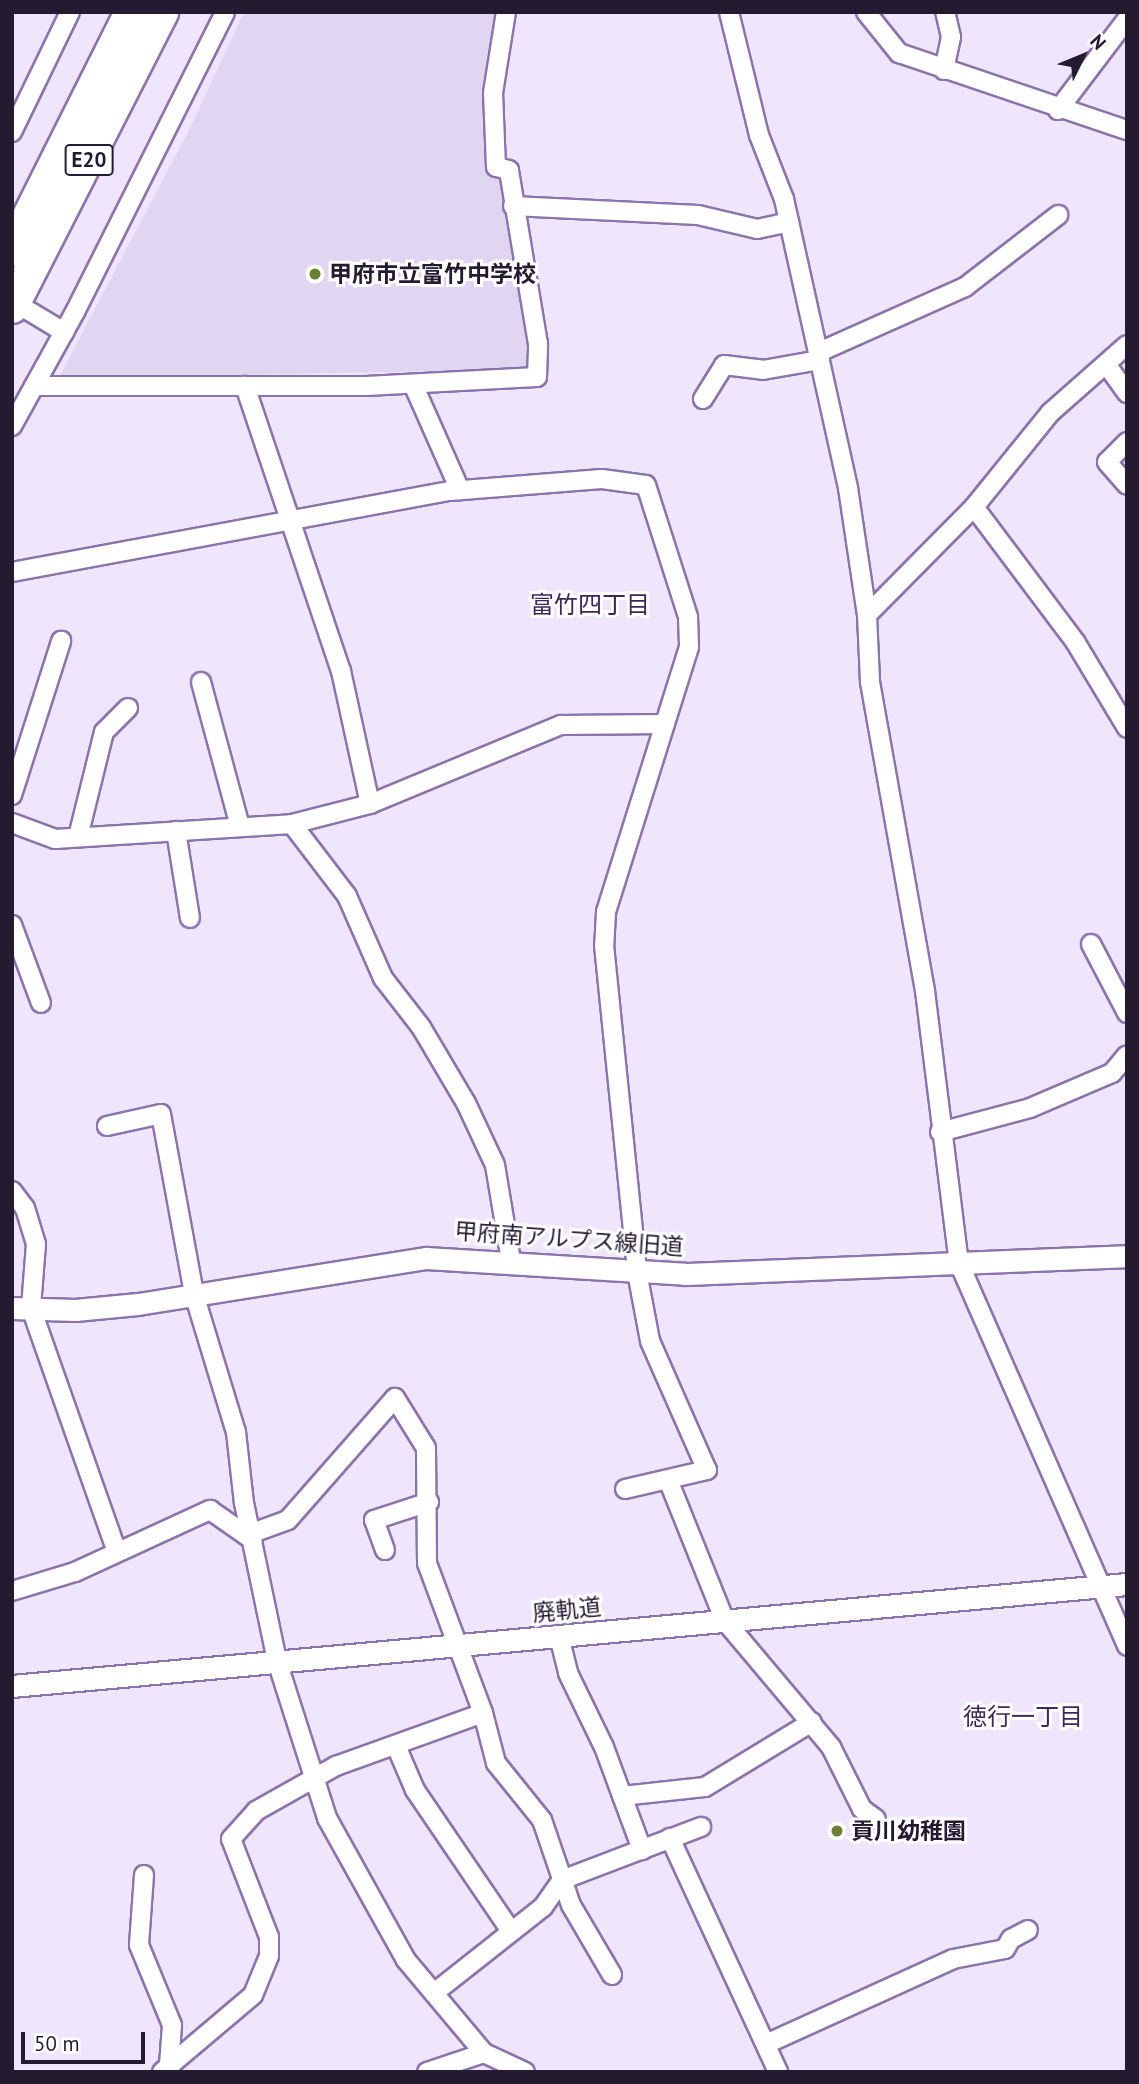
<!DOCTYPE html>
<html>
<head>
<meta charset="utf-8">
<style>
  body { margin:0 }
  #map { position:relative; width:1139px; height:2084px; overflow:hidden; background:#efe6fe; font-family:"PT Sans","Noto Sans JP",sans-serif }
  div>[style] { position:absolute }
  .built>* { inset:0; background:#e0d6f1 }
  .roads { filter:drop-shadow(2px 0 #8b74ac) drop-shadow(-2px 0 #8b74ac) drop-shadow(0 2px #8b74ac) drop-shadow(0 -2px #8b74ac) }
  .minor>* { height:18px; margin:-9px; padding:0 9px; transform-origin:9px; border-radius:9px; background:#fff }
  .tertiary>* { height:21px; margin:-10.5px; padding:0 10.5px; transform-origin:10.5px; border-radius:10.5px; background:#fff }
  .motorway>* { height:32px; margin:-16px; padding:0 16px; transform-origin:16px; border-radius:16px; background:#fff }
  .dots>* { width:19px; height:19px; translate:-50% -50%; box-sizing:border-box; border:4px solid #fff; border-radius:50% }
  span { translate:-50% -50%; white-space:nowrap; text-align:center; line-height:1.15; -webkit-text-stroke:6px #fff; paint-order:stroke }
  .shield-label span { padding:2px 5px; background:#fff; border:2px solid; border-radius:5px; -webkit-text-stroke-width:0 }
  .shield-label { font-size:21px; color:#241b31; font-weight:700 }
  .poi-label { font-size:23px; color:#241b31; font-weight:700 }
  .left { translate:0 -50%; text-align:left }
  .street-label { font-size:23px; color:#241b31 }
  .neighbourhood-label { font-size:24px; color:#3d2757 }
  .frame { position:absolute; inset:0; border:14px solid #241b31; pointer-events:none }
  .north { position:absolute; left:1048px; top:21px; width:70px; height:70px; -webkit-text-stroke:5px #fff; paint-order:stroke; rotate:47deg; font-size:19px; font-weight:700; line-height:28px; text-align:center; color:#241b31 }
  .north::after { content:''; display:block; margin:auto; width:24px; height:32px; background:#241b31; clip-path:polygon(50% 0,100% 100%,50% 72%,0 100%) }
  .scale { position:absolute; left:21px; top:2032px; width:124px; height:32px; box-sizing:border-box; border:4px solid #241b31; border-top:0; padding-left:9px; font-size:21px; line-height:24px; white-space:nowrap; color:#241b31; -webkit-text-stroke:5px #fff; paint-order:stroke }
</style>
</head>
<body>
<div id="map">
  <div class="built">
    <i style="clip-path:polygon(244px 12px,501px 12px,487px 88px,486px 171px,503px 179px,531px 369px,58px 379px,190px 128px)"></i>
  </div>
  <div class="roads">
    <div class="minor">
      <i style="left:729px;top:12px;width:127px;rotate:76.3deg"></i>
      <i style="left:759px;top:135px;width:69px;rotate:68.7deg"></i>
      <i style="left:784px;top:199px;width:296px;rotate:77.5deg"></i>
      <i style="left:848px;top:488px;width:128px;rotate:81.5deg"></i>
      <i style="left:867px;top:615px;width:67px;rotate:87.4deg"></i>
      <i style="left:870px;top:682px;width:314px;rotate:79.9deg"></i>
      <i style="left:925px;top:991px;width:274px;rotate:82.9deg"></i>
      <i style="left:959px;top:1263px;width:418px;rotate:66.3deg"></i>
      <i style="left:866px;top:12px;width:53px;rotate:51.2deg"></i>
      <i style="left:899px;top:53px;width:241px;rotate:18.7deg"></i>
      <i style="left:944px;top:70px;width:34px;rotate:-78deg"></i>
      <i style="left:951px;top:37px;width:26px;rotate:-103deg"></i>
      <i style="left:1058px;top:110px;width:114px;rotate:-52.8deg"></i>
      <i style="left:12px;top:132px;width:133px;rotate:-64.2deg"></i>
      <i style="left:513px;top:206px;width:185px;rotate:2.8deg"></i>
      <i style="left:698px;top:215px;width:61px;rotate:13.3deg"></i>
      <i style="left:757px;top:229px;width:33px;rotate:-12deg"></i>
      <i style="left:29px;top:311px;width:41px;rotate:31deg"></i>
      <i style="left:819px;top:352px;width:160px;rotate:-24deg"></i>
      <i style="left:965px;top:287px;width:118px;rotate:-37.7deg"></i>
      <i style="left:1106px;top:364px;width:36px;rotate:54deg"></i>
      <i style="left:413px;top:384px;width:116px;rotate:66.1deg"></i>
      <i style="left:34px;top:386px;width:332px"></i>
      <i style="left:366px;top:386px;width:171px;rotate:-3deg"></i>
      <i style="left:537px;top:377px;width:33px;rotate:-88deg"></i>
      <i style="left:538px;top:344px;width:176px;rotate:-99.5deg"></i>
      <i style="left:509px;top:170px;width:13px;rotate:-167deg"></i>
      <i style="left:496px;top:167px;width:74px;rotate:-92.3deg"></i>
      <i style="left:493px;top:93px;width:82px;rotate:-80.9deg"></i>
      <i style="left:245px;top:386px;width:301px;rotate:71.4deg"></i>
      <i style="left:341px;top:671px;width:136px;rotate:77.7deg"></i>
      <i style="left:703px;top:399px;width:40px;rotate:-58deg"></i>
      <i style="left:724px;top:365px;width:39px;rotate:7deg"></i>
      <i style="left:763px;top:370px;width:58px;rotate:-10deg"></i>
      <i style="left:12px;top:426px;width:130px;rotate:-61.1deg"></i>
      <i style="left:75px;top:312px;width:335px;rotate:-63.4deg"></i>
      <i style="left:1127px;top:442px;width:28px;rotate:135deg"></i>
      <i style="left:1107px;top:462px;width:30px;rotate:49deg"></i>
      <i style="left:974px;top:507px;width:170px;rotate:53.1deg"></i>
      <i style="left:1076px;top:643px;width:99px;rotate:59deg"></i>
      <i style="left:12px;top:572px;width:445px;rotate:-10.5deg"></i>
      <i style="left:450px;top:491px;width:152px;rotate:-4.5deg"></i>
      <i style="left:602px;top:479px;width:44px;rotate:7.8deg"></i>
      <i style="left:646px;top:485px;width:139px;rotate:72.3deg"></i>
      <i style="left:688px;top:617px;width:30px;rotate:88deg"></i>
      <i style="left:689px;top:647px;width:278px;rotate:107.4deg"></i>
      <i style="left:606px;top:912px;width:33px;rotate:93deg"></i>
      <i style="left:604px;top:945px;width:329px;rotate:84.2deg"></i>
      <i style="left:637px;top:1272px;width:70px;rotate:79.3deg"></i>
      <i style="left:650px;top:1341px;width:141px;rotate:66.2deg"></i>
      <i style="left:707px;top:1470px;width:84px;rotate:167deg"></i>
      <i style="left:867px;top:615px;width:152px;rotate:-45.3deg"></i>
      <i style="left:974px;top:507px;width:122px;rotate:-51deg"></i>
      <i style="left:1051px;top:412px;width:101px;rotate:-41.4deg"></i>
      <i style="left:201px;top:682px;width:150px;rotate:74.9deg"></i>
      <i style="left:12px;top:795px;width:162px;rotate:-72.3deg"></i>
      <i style="left:12px;top:823px;width:46px;rotate:20.4deg"></i>
      <i style="left:55px;top:839px;width:237px;rotate:-3.6deg"></i>
      <i style="left:292px;top:824px;width:81px;rotate:-14.4deg"></i>
      <i style="left:370px;top:804px;width:207px;rotate:-22.5deg"></i>
      <i style="left:561px;top:725px;width:104px;rotate:-0.6deg"></i>
      <i style="left:292px;top:824px;width:91px;rotate:52.6deg"></i>
      <i style="left:347px;top:896px;width:90px;rotate:66.3deg"></i>
      <i style="left:383px;top:978px;width:62px;rotate:52.2deg"></i>
      <i style="left:421px;top:1027px;width:88px;rotate:59.4deg"></i>
      <i style="left:466px;top:1103px;width:68px;rotate:64.9deg"></i>
      <i style="left:495px;top:1165px;width:97px;rotate:80.5deg"></i>
      <i style="left:176px;top:831px;width:88px;rotate:80.9deg"></i>
      <i style="left:78px;top:837px;width:108px;rotate:-76.1deg"></i>
      <i style="left:104px;top:732px;width:34px;rotate:-45deg"></i>
      <i style="left:12px;top:925px;width:83px;rotate:69.6deg"></i>
      <i style="left:1091px;top:944px;width:78px;rotate:62.4deg"></i>
      <i style="left:107px;top:1126px;width:55px;rotate:-12.5deg"></i>
      <i style="left:161px;top:1114px;width:183px;rotate:79.6deg"></i>
      <i style="left:194px;top:1294px;width:144px;rotate:73.1deg"></i>
      <i style="left:236px;top:1432px;width:71px;rotate:83.6deg"></i>
      <i style="left:244px;top:1503px;width:161px;rotate:78.2deg"></i>
      <i style="left:277px;top:1661px;width:165px;rotate:72.3deg"></i>
      <i style="left:327px;top:1818px;width:162px;rotate:60.9deg"></i>
      <i style="left:406px;top:1960px;width:121px;rotate:50deg"></i>
      <i style="left:484px;top:2053px;width:45px;rotate:24.9deg"></i>
      <i style="left:940px;top:1132px;width:93px;rotate:-14.9deg"></i>
      <i style="left:1030px;top:1108px;width:89px;rotate:-23.1deg"></i>
      <i style="left:1112px;top:1073px;width:23px;rotate:-50deg"></i>
      <i style="left:12px;top:1191px;width:21px;rotate:53deg"></i>
      <i style="left:25px;top:1208px;width:38px;rotate:73deg"></i>
      <i style="left:36px;top:1244px;width:64px;rotate:94.5deg"></i>
      <i style="left:31px;top:1308px;width:259px;rotate:70.6deg"></i>
      <i style="left:669px;top:1482px;width:150px;rotate:68.1deg"></i>
      <i style="left:725px;top:1621px;width:165px;rotate:49.9deg"></i>
      <i style="left:831px;top:1747px;width:69px;rotate:63.4deg"></i>
      <i style="left:862px;top:1809px;width:17px;rotate:36deg"></i>
      <i style="left:385px;top:1550px;width:32px;rotate:-110deg"></i>
      <i style="left:374px;top:1520px;width:58px;rotate:-18.1deg"></i>
      <i style="left:12px;top:1591px;width:66px;rotate:-16.8deg"></i>
      <i style="left:75px;top:1572px;width:149px;rotate:-24.7deg"></i>
      <i style="left:210px;top:1510px;width:52px;rotate:34.9deg"></i>
      <i style="left:559px;top:1636px;width:38px;rotate:76deg"></i>
      <i style="left:568px;top:1673px;width:82px;rotate:64.1deg"></i>
      <i style="left:604px;top:1747px;width:110px;rotate:69.7deg"></i>
      <i style="left:483px;top:1713px;width:52px;rotate:75.4deg"></i>
      <i style="left:496px;top:1763px;width:73px;rotate:51.1deg"></i>
      <i style="left:542px;top:1820px;width:90px;rotate:71.2deg"></i>
      <i style="left:571px;top:1905px;width:81px;rotate:59.6deg"></i>
      <i style="left:397px;top:1748px;width:46px;rotate:66.8deg"></i>
      <i style="left:415px;top:1790px;width:171px;rotate:55.8deg"></i>
      <i style="left:622px;top:1796px;width:83px;rotate:-6.2deg"></i>
      <i style="left:705px;top:1787px;width:125px;rotate:-31.3deg"></i>
      <i style="left:670px;top:1838px;width:258px;rotate:65.2deg"></i>
      <i style="left:144px;top:1875px;width:70px;rotate:94.1deg"></i>
      <i style="left:139px;top:1945px;width:87px;rotate:67.6deg"></i>
      <i style="left:172px;top:2025px;width:40px;rotate:94.3deg"></i>
      <i style="left:434px;top:1993px;width:139px;rotate:-38.3deg"></i>
      <i style="left:543px;top:1907px;width:33px;rotate:-55deg"></i>
      <i style="left:562px;top:1880px;width:149px;rotate:-20.9deg"></i>
      <i style="left:766px;top:2044px;width:205px;rotate:-24.4deg"></i>
      <i style="left:953px;top:1959px;width:53px;rotate:-10.9deg"></i>
      <i style="left:1005px;top:1949px;width:12px;rotate:-59deg"></i>
      <i style="left:1011px;top:1939px;width:19px;rotate:-28deg"></i>
      <i style="left:162px;top:2072px;width:119px;rotate:-40.2deg"></i>
      <i style="left:253px;top:1995px;width:42px;rotate:-67.7deg"></i>
      <i style="left:269px;top:1956px;width:19px;rotate:-90deg"></i>
      <i style="left:269px;top:1937px;width:105px;rotate:-111.2deg"></i>
      <i style="left:231px;top:1839px;width:38px;rotate:-48deg"></i>
      <i style="left:256px;top:1811px;width:92px;rotate:-29.4deg"></i>
      <i style="left:336px;top:1766px;width:156px;rotate:-19.8deg"></i>
      <i style="left:483px;top:1713px;width:160px;rotate:-110.5deg"></i>
      <i style="left:427px;top:1563px;width:115px;rotate:-90.5deg"></i>
      <i style="left:426px;top:1448px;width:59px;rotate:-121.8deg"></i>
      <i style="left:395px;top:1398px;width:162px;rotate:131.3deg"></i>
      <i style="left:288px;top:1520px;width:38px;rotate:160deg"></i>
      <i style="left:427px;top:2072px;width:60px;rotate:-18.4deg"></i>
    </div>
    <div class="tertiary">
      <i style="left:12px;top:1308px;width:63px;rotate:1.8deg"></i>
      <i style="left:75px;top:1310px;width:63px;rotate:-5.4deg"></i>
      <i style="left:138px;top:1304px;width:292px;rotate:-9.1deg"></i>
      <i style="left:426px;top:1258px;width:259px;rotate:3.5deg"></i>
      <i style="left:685px;top:1274px;width:442px;rotate:-2.3deg"></i>
      <i style="left:12px;top:1686px;width:1120px;rotate:-5.23deg"></i>
    </div>
    <div class="motorway">
      <i style="left:12px;top:250px;width:266px;rotate:-63.4deg"></i>
      <i style="left:12px;top:307px;width:331px;rotate:-63deg"></i>
    </div>
  </div>
  <div class="dots">
    <i style="left:315px;top:274px;background:#6b8032"></i>
    <i style="left:837px;top:1831px;background:#6b8032"></i>
  </div>
  <div class="shield-label">
    <span style="left:89px;top:160px">E20</span>
  </div>
  <div class="poi-label">
    <span class="left" style="left:329px;top:274px">甲府市立富竹中学校</span>
    <span class="left" style="left:851px;top:1831px">貢川幼稚園</span>
  </div>
  <div class="street-label">
    <span style="left:569px;top:1239px;rotate:4deg">甲府南アルプス線旧道</span>
    <span style="left:567px;top:1610px;rotate:-6deg">廃軌道</span>
  </div>
  <div class="neighbourhood-label">
    <span style="left:590px;top:605px">富竹四丁目</span>
    <span style="left:1023px;top:1717px">徳行一丁目</span>
  </div>
  <div class="frame"></div>
  <div class="north">N</div>
  <div class="scale">50 m</div>
</div>
</body>
</html>
